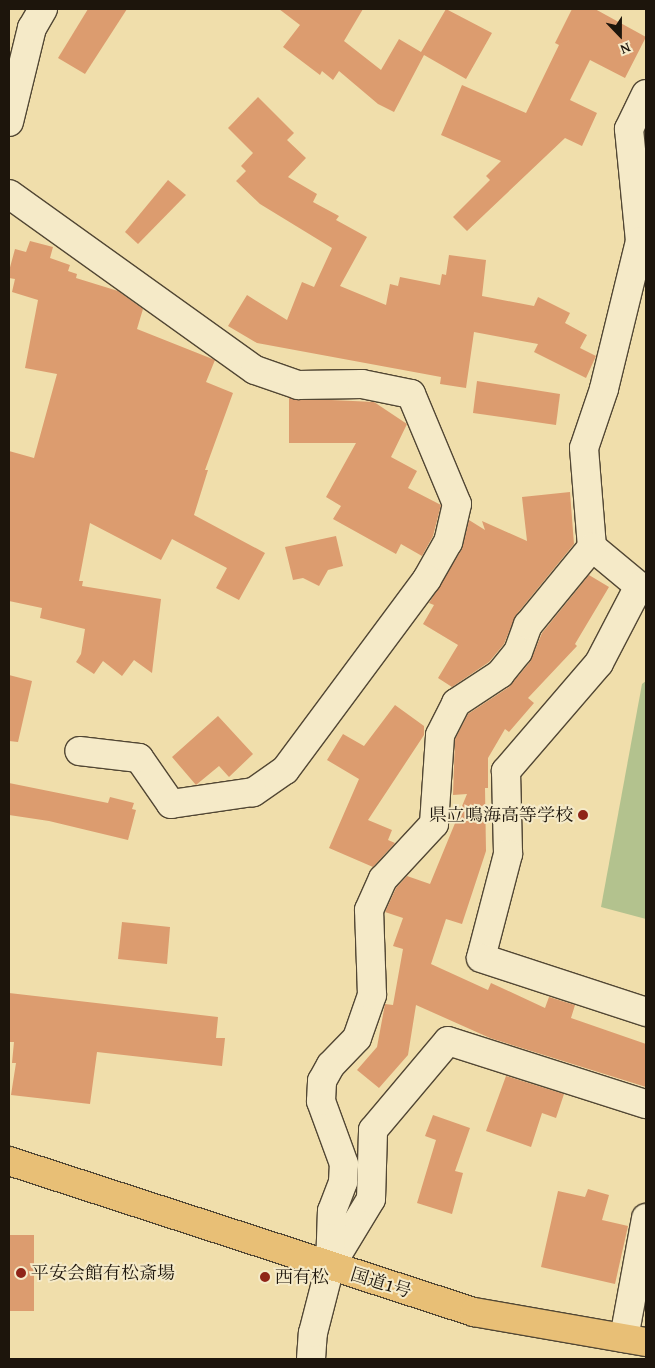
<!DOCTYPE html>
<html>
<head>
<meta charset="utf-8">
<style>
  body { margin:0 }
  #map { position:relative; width:655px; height:1368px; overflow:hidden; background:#f0deab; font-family:"Gentium Book Plus","Noto Serif JP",serif }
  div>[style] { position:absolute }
  .green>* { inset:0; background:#b3c28e }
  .building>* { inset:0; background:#dc9c6f }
  .roads { filter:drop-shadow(1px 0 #524734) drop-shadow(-1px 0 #524734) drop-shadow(0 1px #524734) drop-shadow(0 -1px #524734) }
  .minor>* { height:28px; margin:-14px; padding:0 14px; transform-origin:14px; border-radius:14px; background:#f5eac8 }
  .highway>* { height:28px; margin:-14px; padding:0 14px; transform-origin:14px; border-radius:14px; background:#e8bf76 }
  .dots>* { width:14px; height:14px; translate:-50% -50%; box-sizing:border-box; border:2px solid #f5eac8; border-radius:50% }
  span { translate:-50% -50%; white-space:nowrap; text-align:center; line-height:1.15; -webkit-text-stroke:4px #f5eac8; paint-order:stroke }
  .poi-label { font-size:18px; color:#1d150c }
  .right { translate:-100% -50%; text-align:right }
  .left { translate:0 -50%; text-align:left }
  .street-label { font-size:18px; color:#1d150c }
  .frame { position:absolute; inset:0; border:10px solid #1d150c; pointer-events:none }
  .north { position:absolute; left:595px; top:10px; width:50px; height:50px; -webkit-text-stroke:4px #f5eac8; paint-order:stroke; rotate:158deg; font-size:14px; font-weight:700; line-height:20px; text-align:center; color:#1d150c }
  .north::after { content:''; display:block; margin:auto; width:18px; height:22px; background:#1d150c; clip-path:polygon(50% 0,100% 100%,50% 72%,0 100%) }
</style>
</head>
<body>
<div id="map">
  <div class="green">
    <i style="clip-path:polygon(646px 681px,646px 919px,601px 907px,642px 684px)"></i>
  </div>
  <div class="building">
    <i style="clip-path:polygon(88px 9px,127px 9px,85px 74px,58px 58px)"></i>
    <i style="clip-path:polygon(279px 9px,363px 9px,344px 41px,381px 70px,399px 39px,421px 52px,446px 9px,492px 33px,466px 79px,424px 55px,394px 112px,378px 104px,339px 71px,333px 80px,322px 71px,320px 75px,283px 47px,300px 25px)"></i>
    <i style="clip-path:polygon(572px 9px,595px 9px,646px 37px,625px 78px,590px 60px,570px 100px,597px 113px,582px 146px,565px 138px,467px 231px,453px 217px,490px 180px,486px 176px,501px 161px,441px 135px,462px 85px,526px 113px,559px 45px,555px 43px)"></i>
    <i style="clip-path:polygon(258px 97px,294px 133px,287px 140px,306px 158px,288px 177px,317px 194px,313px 202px,339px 216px,336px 220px,367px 237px,340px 286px,386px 305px,390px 284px,398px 286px,400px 277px,440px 285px,442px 274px,446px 275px,449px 255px,486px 260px,482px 296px,534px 306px,538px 297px,570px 313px,565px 323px,587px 335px,580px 348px,596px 356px,586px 378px,534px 352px,538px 344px,474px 332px,466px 388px,440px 384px,441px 377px,257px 343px,228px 326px,247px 295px,287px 320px,302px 282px,314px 287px,332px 248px,260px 204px,236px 181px,246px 171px,241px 166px,253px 153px,228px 128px)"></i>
    <i style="clip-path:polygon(168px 180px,186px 195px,138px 244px,125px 232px)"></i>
    <i style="clip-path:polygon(30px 241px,53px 247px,50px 258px,70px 265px,68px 271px,77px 274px,76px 278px,118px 291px,143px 309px,137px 329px,215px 360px,206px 382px,233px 393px,205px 470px,208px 470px,194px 515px,265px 553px,239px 600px,216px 588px,227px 568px,172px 539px,161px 560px,90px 523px,79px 581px,83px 581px,82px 586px,161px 599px,152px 673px,134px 660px,122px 676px,103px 661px,94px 674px,76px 662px,81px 654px,85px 629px,40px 618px,42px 608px,9px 601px,9px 451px,34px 458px,57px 374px,25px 368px,38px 300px,12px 292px,15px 279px,9px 278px,9px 271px,15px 249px,26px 252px)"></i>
    <i style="clip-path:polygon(477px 381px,560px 394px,556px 425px,473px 413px)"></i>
    <i style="clip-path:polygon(289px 398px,374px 402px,407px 424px,391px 457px,417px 471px,408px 488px,441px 505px,433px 536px,422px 556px,401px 544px,396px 554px,333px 519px,341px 506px,326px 497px,356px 443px,289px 443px)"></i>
    <i style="clip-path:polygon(570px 492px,574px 544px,516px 615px,504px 644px,489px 662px,452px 687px,438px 678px,458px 645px,423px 624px,434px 605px,429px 603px,462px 549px,469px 520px,485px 530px,482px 521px,527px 541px,522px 497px)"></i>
    <i style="clip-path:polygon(336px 536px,343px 566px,328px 570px,319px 586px,303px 578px,293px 580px,285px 547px)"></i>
    <i style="clip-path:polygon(589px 575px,609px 587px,575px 644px,577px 646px,528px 698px,534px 703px,509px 732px,505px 729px,488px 758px,488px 788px,485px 788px,486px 851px,462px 924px,446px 919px,431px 964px,488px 990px,491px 983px,545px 1008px,549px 997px,575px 1005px,571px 1018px,646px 1044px,646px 1087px,490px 1038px,416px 1005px,408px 1055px,379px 1088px,357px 1070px,377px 1047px,385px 1004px,393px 1005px,403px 949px,393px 946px,403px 918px,385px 912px,396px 888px,407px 876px,430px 884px,467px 794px,453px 795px,455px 739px,468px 714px,509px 687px,530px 662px,542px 633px)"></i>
    <i style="clip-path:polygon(9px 675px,32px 681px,18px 742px,9px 741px)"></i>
    <i style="clip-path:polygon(395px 705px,424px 726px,424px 735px,368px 820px,392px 830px,388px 840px,395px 843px,373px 867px,329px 848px,359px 779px,327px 760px,343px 734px,364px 746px)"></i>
    <i style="clip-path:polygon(218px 716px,253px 754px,229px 777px,219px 766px,196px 785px,172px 757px)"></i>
    <i style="clip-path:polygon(9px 783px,108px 803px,110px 797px,134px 803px,132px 809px,136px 810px,128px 840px,49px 821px,9px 815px)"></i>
    <i style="clip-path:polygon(122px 922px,170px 927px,167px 964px,118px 959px)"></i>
    <i style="clip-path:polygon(9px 993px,218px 1017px,216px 1038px,225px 1038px,222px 1066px,97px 1052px,90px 1104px,11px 1095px,16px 1063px,12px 1063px,14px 1042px,9px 1042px)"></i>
    <i style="clip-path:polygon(506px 1076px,564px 1094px,556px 1118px,542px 1113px,531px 1147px,486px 1131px)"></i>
    <i style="clip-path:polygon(433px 1115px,470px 1128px,455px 1171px,463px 1173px,452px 1214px,417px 1203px,436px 1140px,425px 1136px)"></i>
    <i style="clip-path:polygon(588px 1189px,609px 1195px,602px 1220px,628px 1226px,615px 1284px,541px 1267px,558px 1191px,585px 1197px)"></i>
    <i style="clip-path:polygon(9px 1235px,34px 1235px,34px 1311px,9px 1311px)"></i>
  </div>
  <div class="roads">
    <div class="minor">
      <i style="left:646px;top:94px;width:39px;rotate:116deg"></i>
      <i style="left:629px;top:129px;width:113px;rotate:84.4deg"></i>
      <i style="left:640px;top:241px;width:152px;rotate:103.7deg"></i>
      <i style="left:604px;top:389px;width:62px;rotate:108.7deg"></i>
      <i style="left:584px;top:448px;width:99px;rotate:85.4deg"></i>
      <i style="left:592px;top:547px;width:61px;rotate:39.7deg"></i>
      <i style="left:639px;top:586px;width:87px;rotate:117.5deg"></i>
      <i style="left:599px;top:663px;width:143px;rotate:130.7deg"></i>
      <i style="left:506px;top:771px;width:83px;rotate:88.6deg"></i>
      <i style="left:508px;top:854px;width:107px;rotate:104.6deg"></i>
      <i style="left:481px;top:958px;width:174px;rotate:18.1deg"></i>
      <i style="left:9px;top:122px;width:97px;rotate:-76.3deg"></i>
      <i style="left:32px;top:28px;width:22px;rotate:-60deg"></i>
      <i style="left:9px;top:194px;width:302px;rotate:35.6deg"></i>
      <i style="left:255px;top:370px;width:46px;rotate:19.2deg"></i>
      <i style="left:298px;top:385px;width:64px;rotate:-0.9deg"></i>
      <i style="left:362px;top:384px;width:50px;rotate:11.5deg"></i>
      <i style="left:411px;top:394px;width:119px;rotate:67.3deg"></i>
      <i style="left:457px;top:504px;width:39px;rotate:103deg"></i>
      <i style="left:448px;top:542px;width:43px;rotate:119.6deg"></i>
      <i style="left:427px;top:579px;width:238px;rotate:126.6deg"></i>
      <i style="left:285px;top:770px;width:39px;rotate:145deg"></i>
      <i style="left:253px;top:792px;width:83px;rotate:171.7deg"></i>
      <i style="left:171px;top:804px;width:56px;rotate:-124.8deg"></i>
      <i style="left:139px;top:758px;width:60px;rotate:-173.3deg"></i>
      <i style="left:331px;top:1265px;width:77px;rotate:-58.8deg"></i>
      <i style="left:371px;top:1199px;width:69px;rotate:-88.3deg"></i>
      <i style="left:373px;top:1130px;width:116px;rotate:-49.9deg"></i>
      <i style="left:448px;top:1041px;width:208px;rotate:17.7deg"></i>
      <i style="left:624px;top:1338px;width:122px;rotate:-79.6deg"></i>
      <i style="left:311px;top:1359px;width:26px;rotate:-86deg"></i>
      <i style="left:313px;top:1333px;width:68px;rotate:-75.6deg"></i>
      <i style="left:330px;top:1267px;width:56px;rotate:-88deg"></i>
      <i style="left:332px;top:1211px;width:31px;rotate:-69deg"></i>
      <i style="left:343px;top:1182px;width:18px;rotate:-87deg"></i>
      <i style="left:344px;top:1164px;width:67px;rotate:-110.1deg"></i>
      <i style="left:321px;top:1101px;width:20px;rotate:-87deg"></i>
      <i style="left:322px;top:1081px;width:18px;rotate:-61deg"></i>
      <i style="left:331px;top:1065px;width:37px;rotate:-46deg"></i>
      <i style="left:357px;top:1038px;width:46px;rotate:-70.8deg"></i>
      <i style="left:372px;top:995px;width:85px;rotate:-92deg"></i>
      <i style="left:369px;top:910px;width:34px;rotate:-66deg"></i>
      <i style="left:383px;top:879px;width:75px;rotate:-47.2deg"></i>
      <i style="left:434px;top:824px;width:89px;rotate:-86.1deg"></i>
      <i style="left:440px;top:735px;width:36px;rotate:-63deg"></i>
      <i style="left:456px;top:703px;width:53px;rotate:-33.4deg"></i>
      <i style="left:500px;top:674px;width:28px;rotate:-51deg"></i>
      <i style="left:518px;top:652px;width:29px;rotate:-70deg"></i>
      <i style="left:528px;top:625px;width:101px;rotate:-50.6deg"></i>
    </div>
    <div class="highway">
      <i style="left:9px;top:1161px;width:489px;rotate:18deg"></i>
      <i style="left:474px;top:1312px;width:175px;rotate:9.9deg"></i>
    </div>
  </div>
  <div class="dots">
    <i style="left:583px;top:815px;background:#8f2418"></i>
    <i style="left:21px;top:1273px;background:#8f2418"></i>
    <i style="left:265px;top:1277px;background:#8f2418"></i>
  </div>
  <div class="poi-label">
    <span class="right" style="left:573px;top:815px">県立鳴海高等学校</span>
    <span class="left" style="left:31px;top:1273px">平安会館有松斎場</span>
    <span class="left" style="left:275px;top:1277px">西有松</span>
  </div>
  <div class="street-label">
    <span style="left:381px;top:1283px;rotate:17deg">国道1号</span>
  </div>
  <div class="frame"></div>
  <div class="north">N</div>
</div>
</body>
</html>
